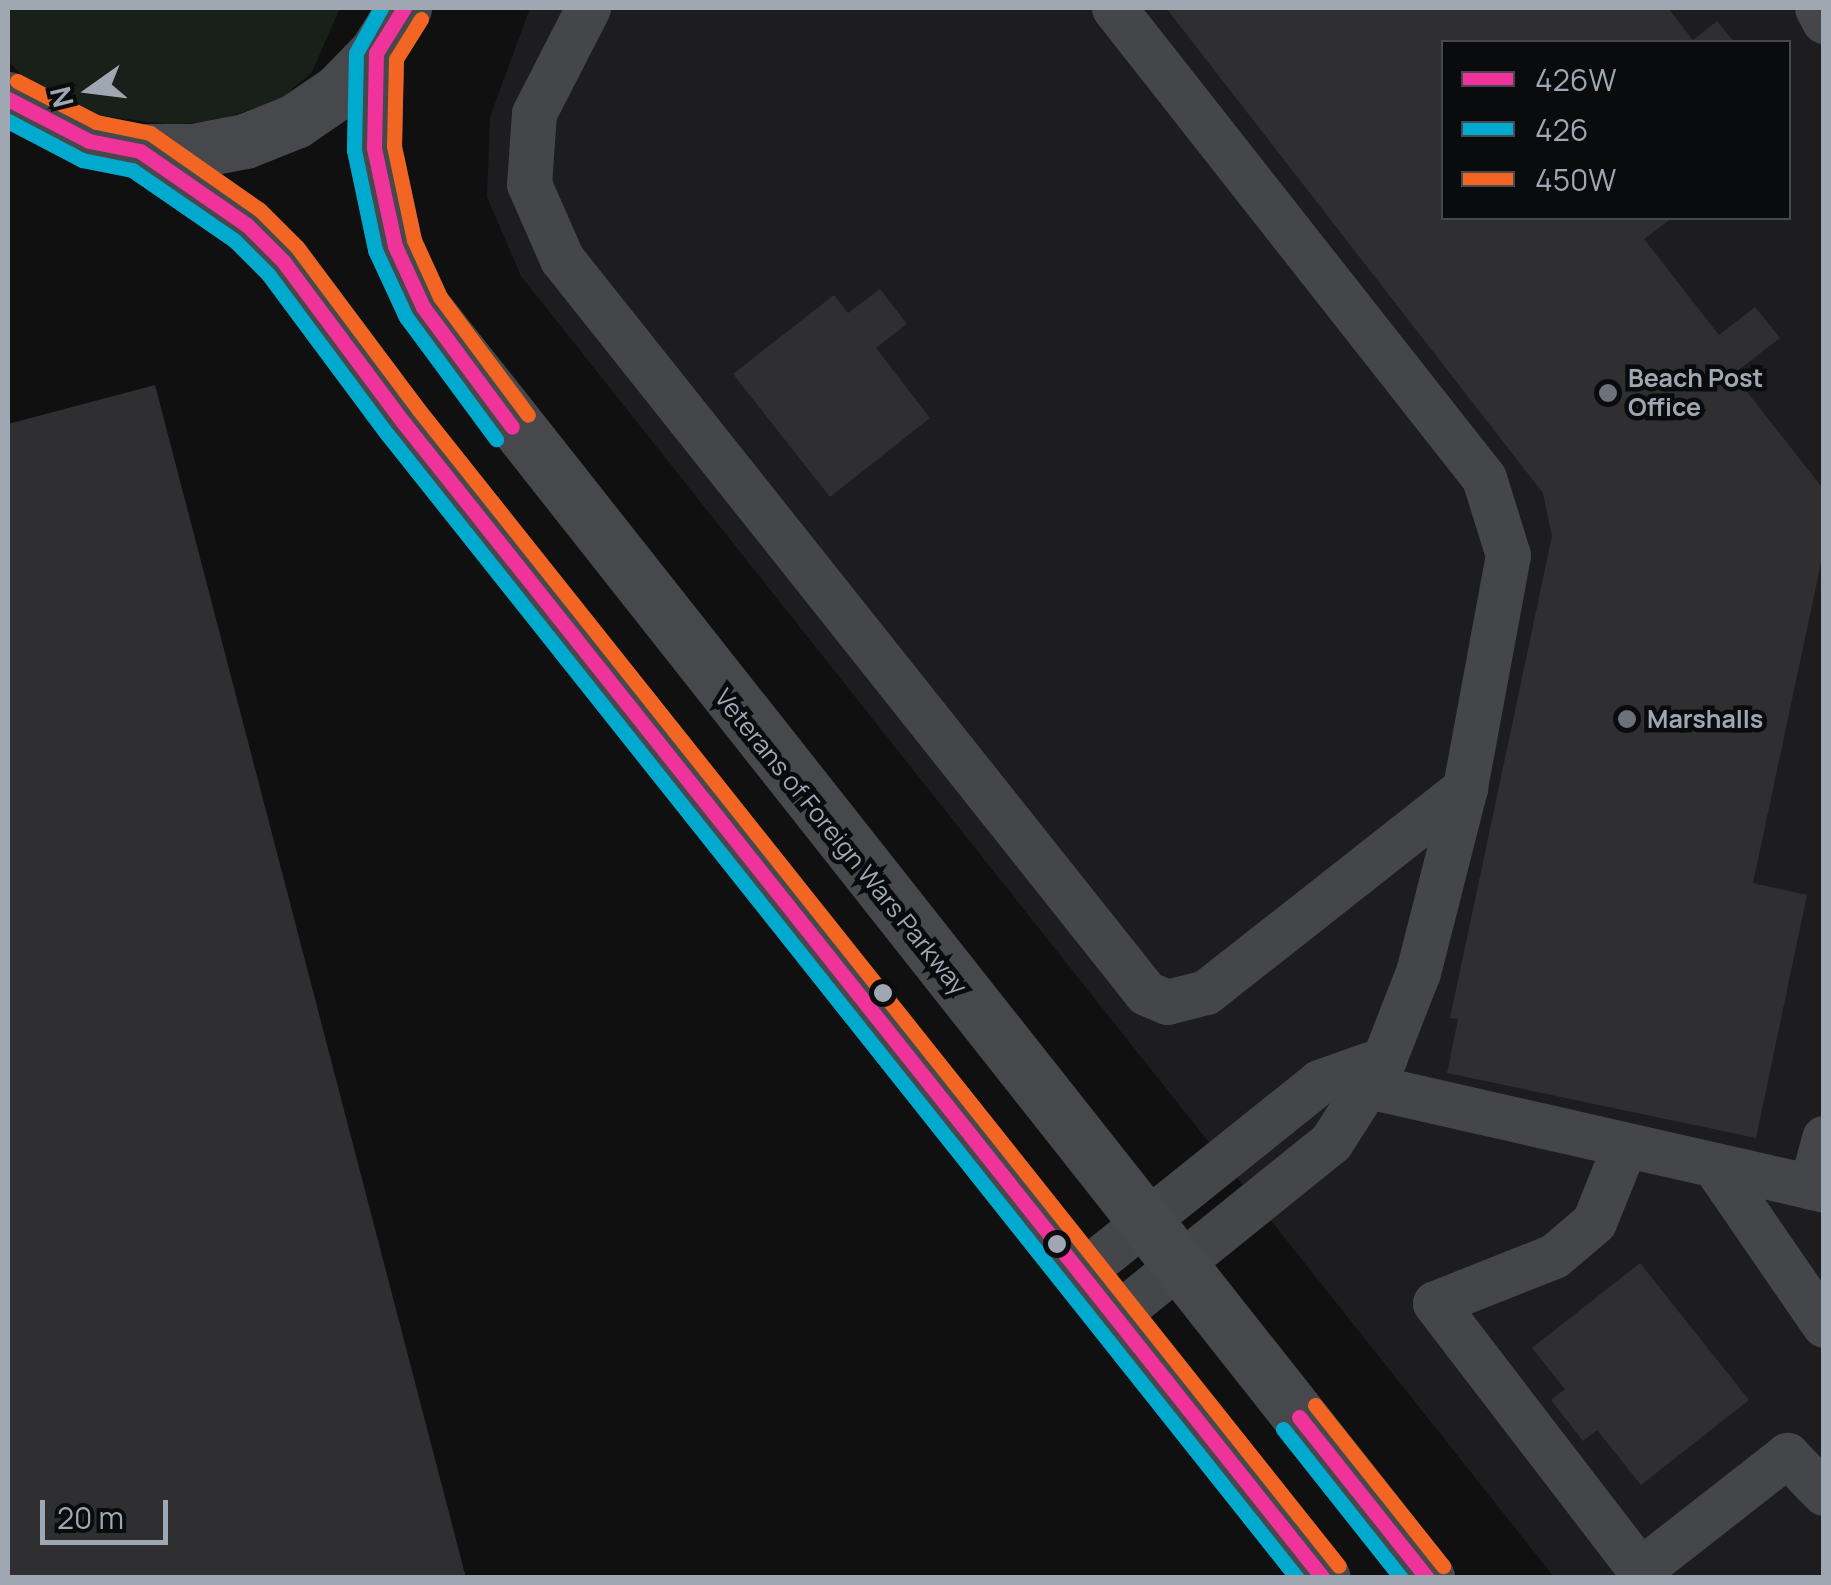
<!DOCTYPE html>
<html>
<head>
<meta charset="utf-8">
<style>
  body { margin:0 }
  #map { position:relative; width:1831px; height:1585px; overflow:hidden; background:#101010; font-family:Manrope,sans-serif }
  div>[style] { position:absolute }
  .built>* { inset:0; background:#1d1d1f }
  .green>* { inset:0; background:#191f19 }
  .building>* { inset:0; background:#2f2f31 }
  .minor>* { height:45px; margin:-22.5px; padding:0 22.5px; transform-origin:22.5px; border-radius:22.5px; background:#444649 }
  .highway>* { height:55px; margin:-27.5px; padding:0 27.5px; transform-origin:27.5px; border-radius:27.5px; background:#47484b }
  .bus-1>* { height:15px; margin:-7.5px; padding:0 7.5px; transform-origin:7.5px; border-radius:7.5px; background:#ef339a }
  .bus-2>* { height:15px; margin:-7.5px; padding:0 7.5px; transform-origin:7.5px; border-radius:7.5px; background:#00a9ce }
  .bus-3>* { height:15px; margin:-7.5px; padding:0 7.5px; transform-origin:7.5px; border-radius:7.5px; background:#f26522 }
  .dots>* { width:28px; height:28px; translate:-50% -50%; box-sizing:border-box; border:5px solid #0a0b0c; border-radius:50% }
  span { translate:-50% -50%; white-space:nowrap; text-align:center; line-height:1.15; -webkit-text-stroke:9px #0a0b0c; paint-order:stroke }
  .poi-label { font-size:25px; color:#9fa7b3; font-weight:700 }
  .left { translate:0 -50%; text-align:left }
  .street-label { font-size:25px; color:#9fa7b3 }
  .frame { position:absolute; inset:0; border:10px solid #9fa7b3; pointer-events:none }
  .legend { position:absolute; left:1441px; top:40px; width:350px; height:180px; box-sizing:border-box; background:#0a0b0c; border:2px solid #46494f; margin:0; padding:12px 18px; list-style:none; font-size:30px; color:#9fa7b3 }
  .legend li { display:flex; align-items:center; gap:20px; height:50px }
  .legend b { width:50px; border:2px solid #46494f }
  .north { position:absolute; left:40px; top:40px; width:100px; height:100px; -webkit-text-stroke:8px #0a0b0c; paint-order:stroke; rotate:256deg; font-size:28px; font-weight:700; line-height:40px; text-align:center; color:#9fa7b3 }
  .north::after { content:''; display:block; margin:auto; width:35px; height:45px; background:#9fa7b3; clip-path:polygon(50% 0,100% 100%,50% 72%,0 100%) }
  .scale { position:absolute; left:40px; top:1500px; width:128px; height:45px; box-sizing:border-box; border:5px solid #9fa7b3; border-top:0; padding-left:12px; font-size:30px; line-height:35px; white-space:nowrap; color:#9fa7b3; -webkit-text-stroke:8px #0a0b0c; paint-order:stroke }
</style>
</head>
<body>
<div id="map">
  <div class="built">
    <i style="clip-path:polygon(evenodd,530px 8px,1823px 8px,1823px 1577px,1554px 1577px,521px 276px,487px 197px,490px 117px,530px 8px,1444px 42px,1788px 42px,1788px 218px,1444px 218px,1444px 42px)"></i>
  </div>
  <div class="green">
    <i style="clip-path:polygon(8px 8px,340px 8px,312px 72px,281px 99px,220px 120px,172px 125px,97px 115px,29px 83px,8px 61px)"></i>
  </div>
  <div class="building">
    <i style="clip-path:polygon(1166px 8px,1668px 8px,1693px 40px,1717px 21px,1734px 42px,1444px 42px,1444px 218px,1672px 218px,1644px 239px,1719px 335px,1755px 307px,1780px 338px,1733px 374px,1824px 490px,1824px 549px,1753px 883px,1807px 895px,1756px 1138px,1447px 1073px,1458px 1019px,1450px 1018px,1552px 536px,1543px 493px)"></i>
    <i style="clip-path:polygon(880px 289px,907px 324px,876px 348px,930px 418px,830px 497px,733px 374px,834px 295px,848px 313px)"></i>
    <i style="clip-path:polygon(155px 385px,466px 1578px,8px 1578px,8px 424px)"></i>
    <i style="clip-path:polygon(1640px 1263px,1749px 1400px,1641px 1485px,1597px 1430px,1583px 1441px,1551px 1400px,1565px 1389px,1532px 1348px)"></i>
  </div>
  <div class="minor">
    <i style="left:588px;top:8px;width:118px;rotate:117.2deg"></i>
    <i style="left:534px;top:113px;width:71px;rotate:94deg"></i>
    <i style="left:529px;top:184px;width:82px;rotate:66.3deg"></i>
    <i style="left:562px;top:259px;width:938px;rotate:51.49deg"></i>
    <i style="left:1146px;top:993px;width:23px;rotate:23deg"></i>
    <i style="left:1167px;top:1002px;width:40px;rotate:-14.4deg"></i>
    <i style="left:1206px;top:992px;width:330px;rotate:-38.2deg"></i>
    <i style="left:1114px;top:8px;width:598px;rotate:51.79deg"></i>
    <i style="left:1484px;top:478px;width:81px;rotate:72.7deg"></i>
    <i style="left:1508px;top:555px;width:237px;rotate:100.5deg"></i>
    <i style="left:1465px;top:788px;width:190px;rotate:104.3deg"></i>
    <i style="left:1418px;top:972px;width:93px;rotate:111.3deg"></i>
    <i style="left:1384px;top:1059px;width:98px;rotate:122.6deg"></i>
    <i style="left:1331px;top:1142px;width:277px;rotate:141.1deg"></i>
    <i style="left:1817px;top:8px;width:15px;rotate:62deg"></i>
    <i style="left:1368px;top:1086px;width:468px;rotate:12.8deg"></i>
    <i style="left:1625px;top:1145px;width:83px;rotate:111.9deg"></i>
    <i style="left:1594px;top:1222px;width:52px;rotate:139.6deg"></i>
    <i style="left:1554px;top:1256px;width:128px;rotate:158.4deg"></i>
    <i style="left:1435px;top:1303px;width:347px;rotate:52.5deg"></i>
    <i style="left:1714px;top:1165px;width:194px;rotate:55.5deg"></i>
    <i style="left:1811px;top:1187px;width:51px;rotate:-75.1deg"></i>
    <i style="left:1081px;top:1273px;width:305px;rotate:-38.7deg"></i>
    <i style="left:1319px;top:1082px;width:69px;rotate:-19.5deg"></i>
    <i style="left:1640px;top:1570px;width:187px;rotate:-38deg"></i>
    <i style="left:1787px;top:1455px;width:53px;rotate:45.8deg"></i>
  </div>
  <div class="highway">
    <i style="left:376px;top:53px;width:95px;rotate:91.2deg"></i>
    <i style="left:374px;top:148px;width:100px;rotate:77.9deg"></i>
    <i style="left:395px;top:246px;width:67px;rotate:65.3deg"></i>
    <i style="left:423px;top:307px;width:1620px;rotate:51.69deg"></i>
    <i style="left:8px;top:99px;width:91px;rotate:27.4deg"></i>
    <i style="left:89px;top:141px;width:52px;rotate:11.1deg"></i>
    <i style="left:140px;top:151px;width:53px"></i>
    <i style="left:193px;top:151px;width:53px;rotate:-10.9deg"></i>
    <i style="left:245px;top:141px;width:54px;rotate:-21.8deg"></i>
    <i style="left:295px;top:121px;width:53px;rotate:-34.3deg"></i>
    <i style="left:339px;top:91px;width:53px;rotate:-45.8deg"></i>
    <i style="left:376px;top:53px;width:53px;rotate:-58.1deg"></i>
    <i style="left:140px;top:151px;width:130px;rotate:34.7deg"></i>
    <i style="left:247px;top:225px;width:51px;rotate:45deg"></i>
    <i style="left:283px;top:261px;width:201px;rotate:53.3deg"></i>
    <i style="left:403px;top:422px;width:1477px;rotate:51.49deg"></i>
  </div>
  <div class="bus-1">
    <i style="left:404px;top:8px;width:53px;rotate:121.9deg"></i>
    <i style="left:376px;top:53px;width:95px;rotate:91.2deg"></i>
    <i style="left:374px;top:148px;width:100px;rotate:77.9deg"></i>
    <i style="left:395px;top:246px;width:67px;rotate:65.3deg"></i>
    <i style="left:423px;top:307px;width:149px;rotate:53.4deg"></i>
    <i style="left:8px;top:99px;width:91px;rotate:27.4deg"></i>
    <i style="left:89px;top:141px;width:52px;rotate:11.1deg"></i>
    <i style="left:140px;top:151px;width:130px;rotate:34.7deg"></i>
    <i style="left:247px;top:225px;width:51px;rotate:45deg"></i>
    <i style="left:283px;top:261px;width:201px;rotate:53.3deg"></i>
    <i style="left:403px;top:422px;width:1477px;rotate:51.49deg"></i>
    <i style="left:1299px;top:1417px;width:206px;rotate:51.5deg"></i>
  </div>
  <div class="bus-2">
    <i style="left:381px;top:8px;width:51px;rotate:119.1deg"></i>
    <i style="left:356px;top:53px;width:97px;rotate:91.2deg"></i>
    <i style="left:354px;top:150px;width:102px;rotate:78.1deg"></i>
    <i style="left:375px;top:250px;width:74px;rotate:65.2deg"></i>
    <i style="left:406px;top:317px;width:152px;rotate:53.6deg"></i>
    <i style="left:8px;top:121px;width:84px;rotate:27.8deg"></i>
    <i style="left:82px;top:160px;width:51px;rotate:11.3deg"></i>
    <i style="left:132px;top:170px;width:124px;rotate:34.5deg"></i>
    <i style="left:234px;top:240px;width:48px;rotate:45deg"></i>
    <i style="left:268px;top:274px;width:199px;rotate:53.4deg"></i>
    <i style="left:387px;top:434px;width:1462px;rotate:51.5deg"></i>
    <i style="left:1283px;top:1429px;width:190px;rotate:51.6deg"></i>
  </div>
  <div class="bus-3">
    <i style="left:421px;top:19px;width:47px;rotate:122deg"></i>
    <i style="left:396px;top:59px;width:87px;rotate:91.3deg"></i>
    <i style="left:394px;top:146px;width:96px;rotate:78deg"></i>
    <i style="left:414px;top:240px;width:63px;rotate:65.5deg"></i>
    <i style="left:440px;top:297px;width:147px;rotate:53.3deg"></i>
    <i style="left:17px;top:81px;width:89px;rotate:27.4deg"></i>
    <i style="left:96px;top:122px;width:55px;rotate:11.5deg"></i>
    <i style="left:150px;top:133px;width:134px;rotate:35deg"></i>
    <i style="left:260px;top:210px;width:52px;rotate:45deg"></i>
    <i style="left:297px;top:247px;width:204px;rotate:53.2deg"></i>
    <i style="left:419px;top:410px;width:1477px;rotate:51.49deg"></i>
    <i style="left:1315px;top:1405px;width:206px;rotate:51.5deg"></i>
  </div>
  <div class="dots">
    <i style="left:1608px;top:393px;background:#6d727a"></i>
    <i style="left:1627px;top:719px;background:#6d727a"></i>
    <i style="left:883px;top:993px;background:#9fa7b3"></i>
    <i style="left:1057px;top:1244px;background:#9fa7b3"></i>
  </div>
  <div class="poi-label">
    <span class="left" style="left:1628px;top:393px">Beach Post<br>Office</span>
    <span class="left" style="left:1647px;top:719px">Marshalls</span>
  </div>
  <div class="street-label">
    <span style="left:841px;top:842px;rotate:51deg">Veterans of Foreign Wars Parkway</span>
  </div>
  <div class="frame"></div>
  <ul class="legend">
  <li><b style="height:12px;background:#ef339a"></b>426W</li>
  <li><b style="height:12px;background:#00a9ce"></b>426</li>
  <li><b style="height:12px;background:#f26522"></b>450W</li>
  </ul>
  <div class="north">N</div>
  <div class="scale">20 m</div>
</div>
</body>
</html>
